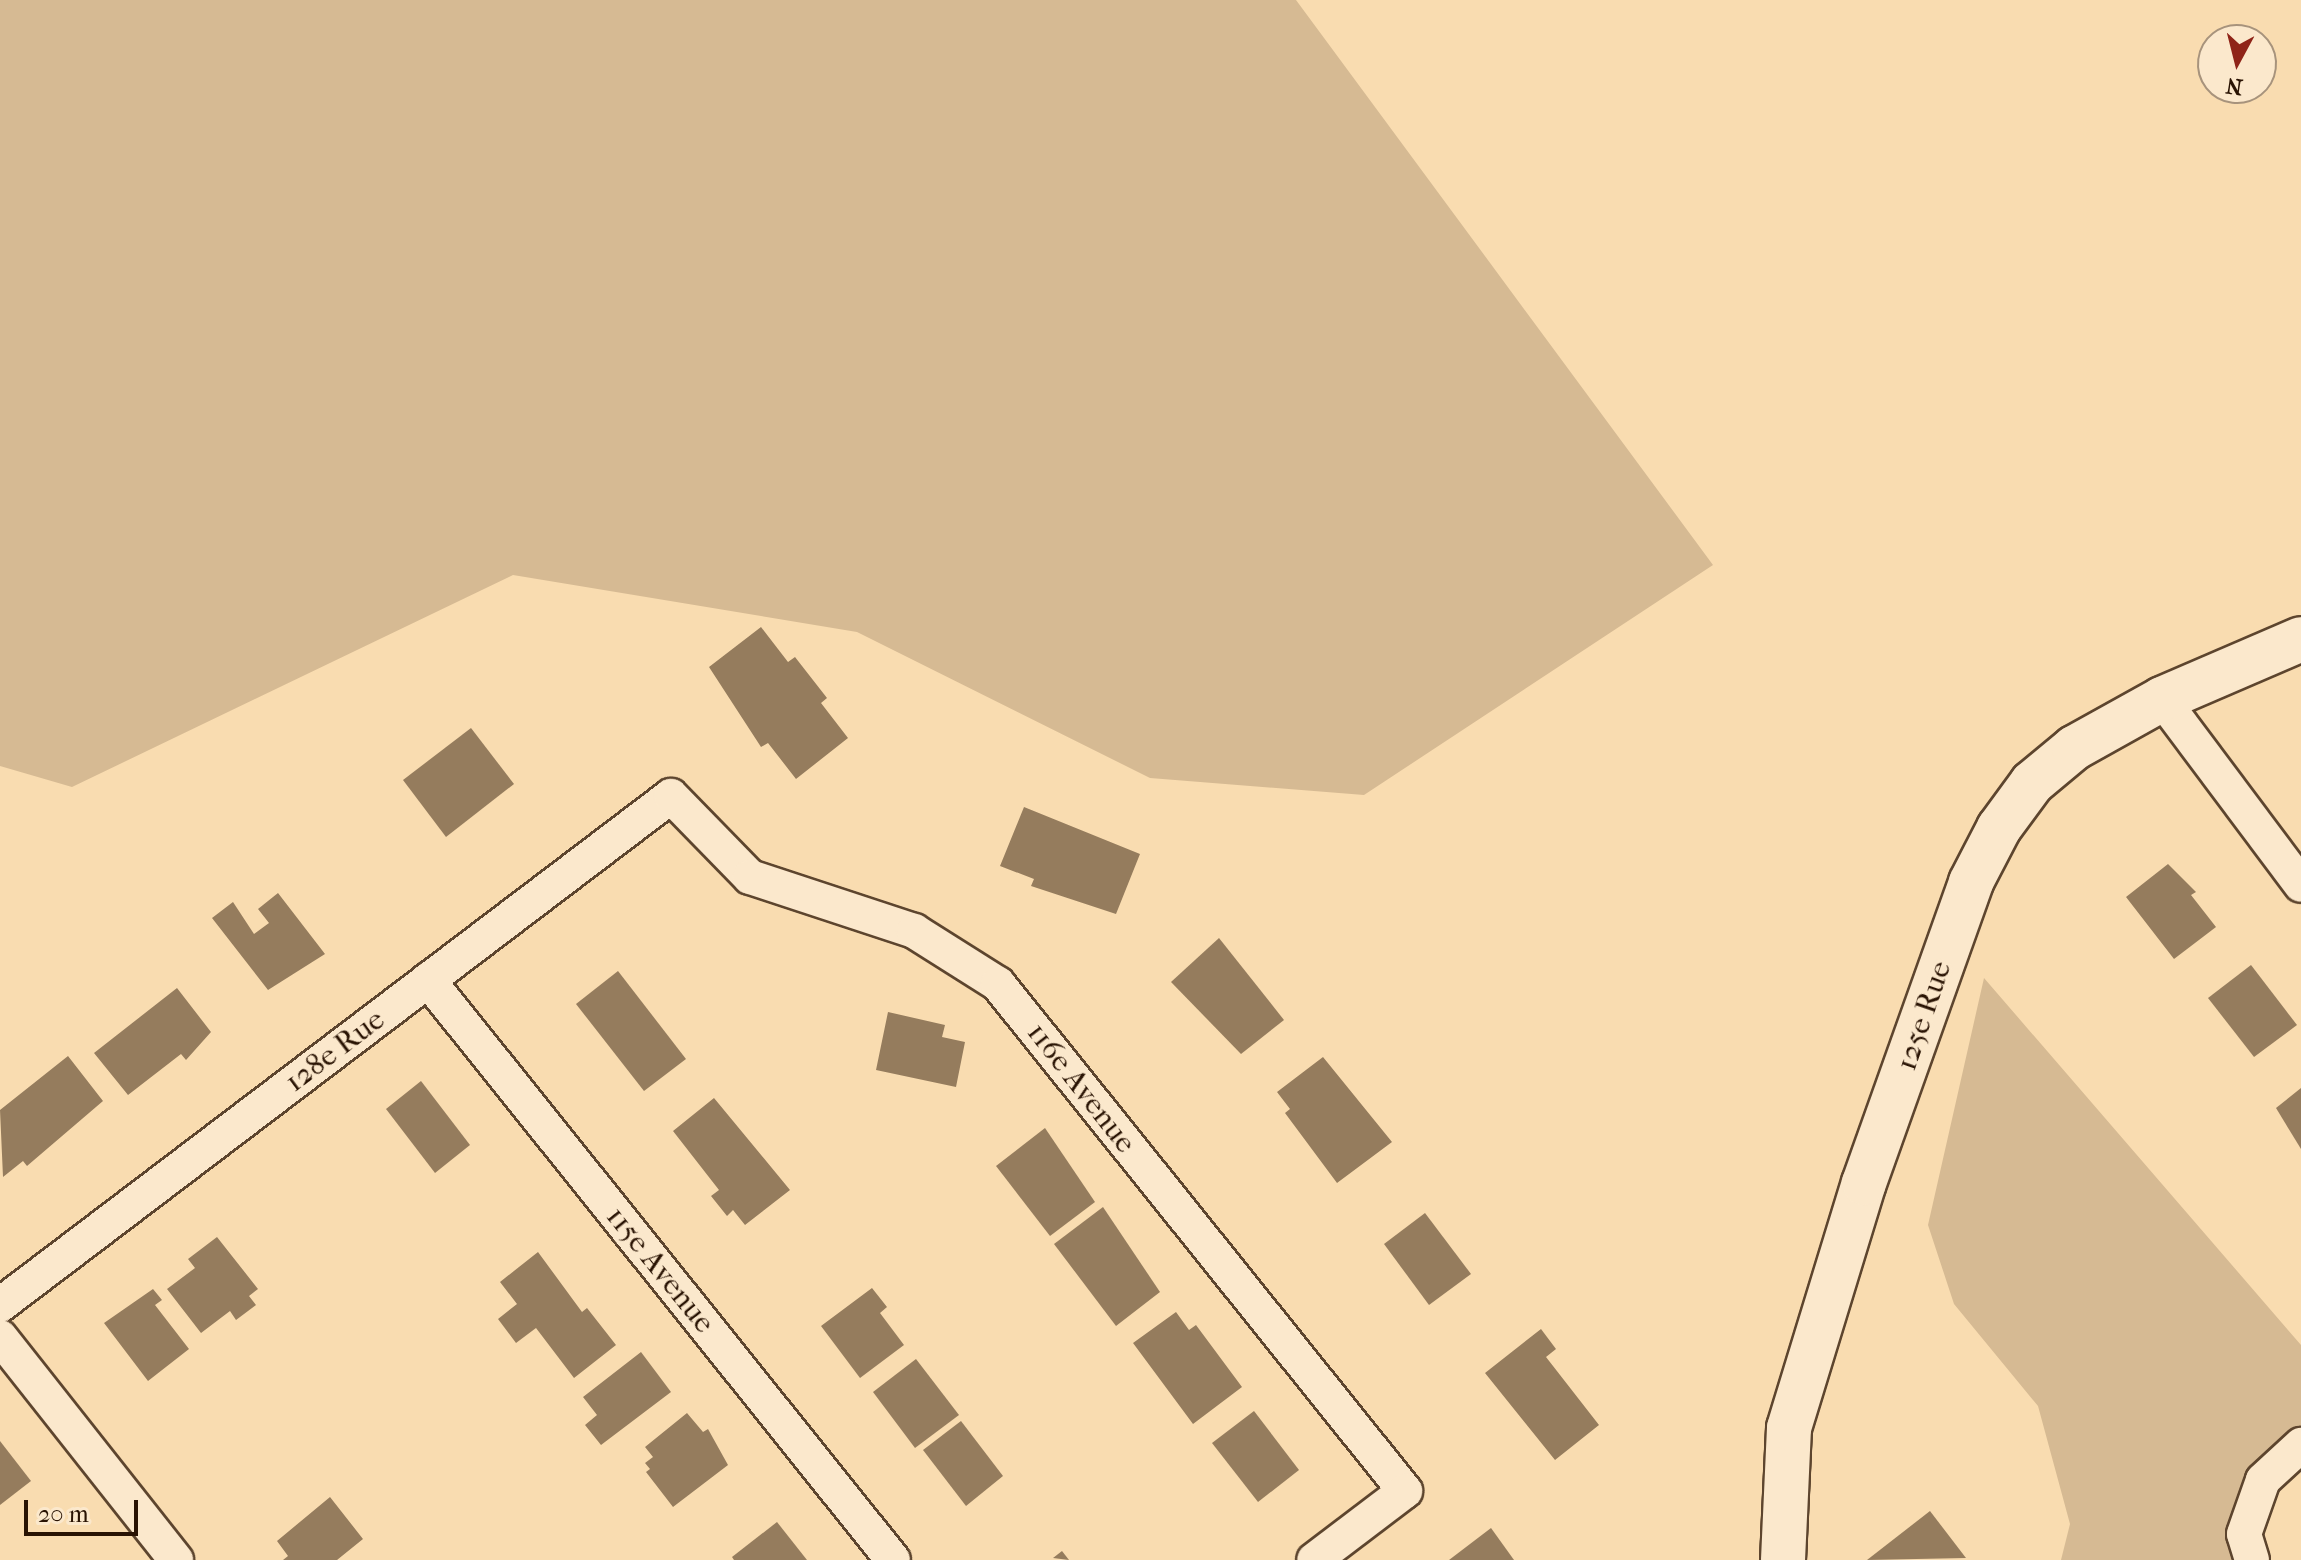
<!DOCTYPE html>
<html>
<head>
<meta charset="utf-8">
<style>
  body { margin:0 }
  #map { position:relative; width:2301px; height:1560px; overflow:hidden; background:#f9dcb0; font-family:"IM FELL French Canon",serif }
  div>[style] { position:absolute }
  .green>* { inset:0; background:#d6ba93 }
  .building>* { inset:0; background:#957c5d }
  .roads { filter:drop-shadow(2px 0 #5d452e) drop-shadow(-2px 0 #5d452e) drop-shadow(0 2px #5d452e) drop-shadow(0 -2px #5d452e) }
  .street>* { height:34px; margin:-17px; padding:0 17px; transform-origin:17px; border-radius:17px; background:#fbe8cc }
  .secondary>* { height:44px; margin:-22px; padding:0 22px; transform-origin:22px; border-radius:22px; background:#fbe8cc }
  span { translate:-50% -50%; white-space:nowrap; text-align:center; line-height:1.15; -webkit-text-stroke:7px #fbe8cc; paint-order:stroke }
  .street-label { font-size:30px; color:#291303 }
  .north { position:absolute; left:2197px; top:24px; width:80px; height:80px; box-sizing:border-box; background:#fbe8cc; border:2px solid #a7937c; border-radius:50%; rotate:187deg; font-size:22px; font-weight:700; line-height:32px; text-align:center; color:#291303 }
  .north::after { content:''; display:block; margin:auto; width:28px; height:36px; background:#8f2418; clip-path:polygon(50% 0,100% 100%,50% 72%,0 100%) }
  .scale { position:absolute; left:24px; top:1500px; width:114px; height:36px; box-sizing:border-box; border:4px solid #291303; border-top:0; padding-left:10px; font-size:24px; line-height:28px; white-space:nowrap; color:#291303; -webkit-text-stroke:6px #fbe8cc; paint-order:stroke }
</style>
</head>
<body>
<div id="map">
  <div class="green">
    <i style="clip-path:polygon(0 0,1296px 0,1713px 565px,1364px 795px,1150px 778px,857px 632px,513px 575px,72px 787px,0 766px)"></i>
    <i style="clip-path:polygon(1984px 978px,2301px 1345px,2301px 1445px,2263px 1480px,2252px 1560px,2061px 1560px,2070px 1524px,2038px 1406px,1954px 1304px,1928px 1225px)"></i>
  </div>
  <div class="building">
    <i style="clip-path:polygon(761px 627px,788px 662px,795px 657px,827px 698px,821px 703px,848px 738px,796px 779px,768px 743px,761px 747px,709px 667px)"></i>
    <i style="clip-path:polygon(471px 728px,514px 784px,446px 837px,403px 780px)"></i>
    <i style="clip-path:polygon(1024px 807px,1140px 854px,1116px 914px,1031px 886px,1034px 879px,1000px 866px)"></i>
    <i style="clip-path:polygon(2168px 864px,2196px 892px,2191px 895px,2216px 927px,2174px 959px,2126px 897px)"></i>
    <i style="clip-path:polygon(278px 893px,325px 954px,268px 990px,212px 918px,233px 902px,254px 934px,269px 923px,258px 909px)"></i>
    <i style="clip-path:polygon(1219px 938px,1284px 1020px,1241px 1054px,1171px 982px)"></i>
    <i style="clip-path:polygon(2251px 965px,2297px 1025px,2254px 1057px,2208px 998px)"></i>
    <i style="clip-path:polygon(618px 971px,686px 1059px,644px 1091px,576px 1004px)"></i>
    <i style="clip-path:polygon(177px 988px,211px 1032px,186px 1060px,181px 1054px,128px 1095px,94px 1053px)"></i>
    <i style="clip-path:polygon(888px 1012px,945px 1025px,942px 1037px,965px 1042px,956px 1087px,876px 1070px)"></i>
    <i style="clip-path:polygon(68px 1056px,103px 1101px,27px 1166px,23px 1161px,3px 1177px,0 1110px)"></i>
    <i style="clip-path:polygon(1323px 1057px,1392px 1142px,1337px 1183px,1285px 1113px,1290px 1109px,1277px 1092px)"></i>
    <i style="clip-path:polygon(421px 1081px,470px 1145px,435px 1173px,386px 1109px)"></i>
    <i style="clip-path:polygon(2301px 1088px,2301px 1149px,2276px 1108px)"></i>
    <i style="clip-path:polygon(714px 1098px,790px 1190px,745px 1225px,733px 1210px,727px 1216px,711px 1196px,719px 1190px,673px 1131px)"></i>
    <i style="clip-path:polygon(1045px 1128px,1095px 1202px,1050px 1236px,996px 1166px)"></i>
    <i style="clip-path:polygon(1103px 1207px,1160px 1292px,1116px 1326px,1054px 1244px)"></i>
    <i style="clip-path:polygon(1425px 1213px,1471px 1274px,1429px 1305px,1384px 1244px)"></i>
    <i style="clip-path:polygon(217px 1237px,258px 1289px,249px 1296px,256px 1305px,236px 1320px,230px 1311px,201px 1333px,167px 1289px,195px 1268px,188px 1259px)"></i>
    <i style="clip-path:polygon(538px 1252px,582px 1312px,587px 1308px,616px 1345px,574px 1378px,536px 1328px,516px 1343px,498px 1319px,517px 1304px,500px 1282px)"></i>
    <i style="clip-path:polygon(872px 1288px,887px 1307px,880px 1313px,904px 1345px,860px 1378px,821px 1326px)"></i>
    <i style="clip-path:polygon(153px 1289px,162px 1300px,155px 1305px,189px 1349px,148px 1381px,104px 1323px)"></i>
    <i style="clip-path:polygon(1176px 1312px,1189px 1330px,1196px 1325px,1242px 1387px,1193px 1424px,1133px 1343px)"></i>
    <i style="clip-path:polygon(1541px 1329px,1556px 1349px,1546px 1357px,1599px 1425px,1555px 1460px,1485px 1373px)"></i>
    <i style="clip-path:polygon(641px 1352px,671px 1392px,601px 1445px,585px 1425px,597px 1415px,583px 1397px)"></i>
    <i style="clip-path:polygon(916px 1359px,959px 1415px,915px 1448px,873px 1392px)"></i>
    <i style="clip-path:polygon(1254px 1411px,1299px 1470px,1258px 1502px,1212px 1443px)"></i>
    <i style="clip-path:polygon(687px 1413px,703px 1432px,708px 1429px,728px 1465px,673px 1507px,646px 1472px,650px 1469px,645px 1463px,653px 1457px,645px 1447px)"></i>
    <i style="clip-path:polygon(961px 1421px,1003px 1476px,966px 1506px,923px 1450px)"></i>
    <i style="clip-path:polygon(0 1441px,31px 1481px,0 1505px)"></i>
    <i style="clip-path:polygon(330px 1497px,363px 1539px,337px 1560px,283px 1560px,288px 1556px,277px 1541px)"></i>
    <i style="clip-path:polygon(1930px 1511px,1966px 1558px,1867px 1560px)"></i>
    <i style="clip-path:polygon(777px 1522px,807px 1560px,734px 1560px,732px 1557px)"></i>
    <i style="clip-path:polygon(1491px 1528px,1514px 1560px,1449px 1560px)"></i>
    <i style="clip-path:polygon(1062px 1551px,1069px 1560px,1053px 1558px)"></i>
  </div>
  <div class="roads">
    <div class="street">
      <i style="left:2162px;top:699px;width:232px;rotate:53.2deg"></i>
      <i style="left:428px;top:980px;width:743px;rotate:51.28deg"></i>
      <i style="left:0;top:1305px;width:842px;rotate:-37.18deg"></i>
      <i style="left:671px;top:796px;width:113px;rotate:45.7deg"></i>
      <i style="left:750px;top:877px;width:173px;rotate:18.2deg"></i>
      <i style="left:914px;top:931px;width:99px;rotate:32.2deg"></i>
      <i style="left:998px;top:984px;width:650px;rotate:51.24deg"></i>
      <i style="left:1405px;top:1491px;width:114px;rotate:142.8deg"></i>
      <i style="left:0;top:1337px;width:284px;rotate:51.7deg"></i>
      <i style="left:2252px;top:1560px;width:27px;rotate:-107deg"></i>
      <i style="left:2244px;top:1534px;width:57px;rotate:-70.6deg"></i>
      <i style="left:2263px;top:1480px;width:52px;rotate:-42.6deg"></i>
    </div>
    <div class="secondary">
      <i style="left:1783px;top:1560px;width:132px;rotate:-87.4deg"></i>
      <i style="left:1789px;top:1428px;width:256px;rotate:-73deg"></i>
      <i style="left:1864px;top:1183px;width:319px;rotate:-70.4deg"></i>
      <i style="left:1971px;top:882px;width:61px;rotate:-62.6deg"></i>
      <i style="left:1999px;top:828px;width:56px;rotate:-53.7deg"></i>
      <i style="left:2032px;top:783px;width:55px;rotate:-39.8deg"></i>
      <i style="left:2074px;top:748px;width:101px;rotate:-29.1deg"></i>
      <i style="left:2162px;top:699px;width:151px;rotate:-23.3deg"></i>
    </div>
  </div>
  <div class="street-label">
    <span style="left:1924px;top:1016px;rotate:-71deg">125e Rue</span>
    <span style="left:335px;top:1051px;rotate:-37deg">128e Rue</span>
    <span style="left:1081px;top:1088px;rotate:52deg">116e Avenue</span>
    <span style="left:660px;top:1270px;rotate:51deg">115e Avenue</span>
  </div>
  <div class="north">N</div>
  <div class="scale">20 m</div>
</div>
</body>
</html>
